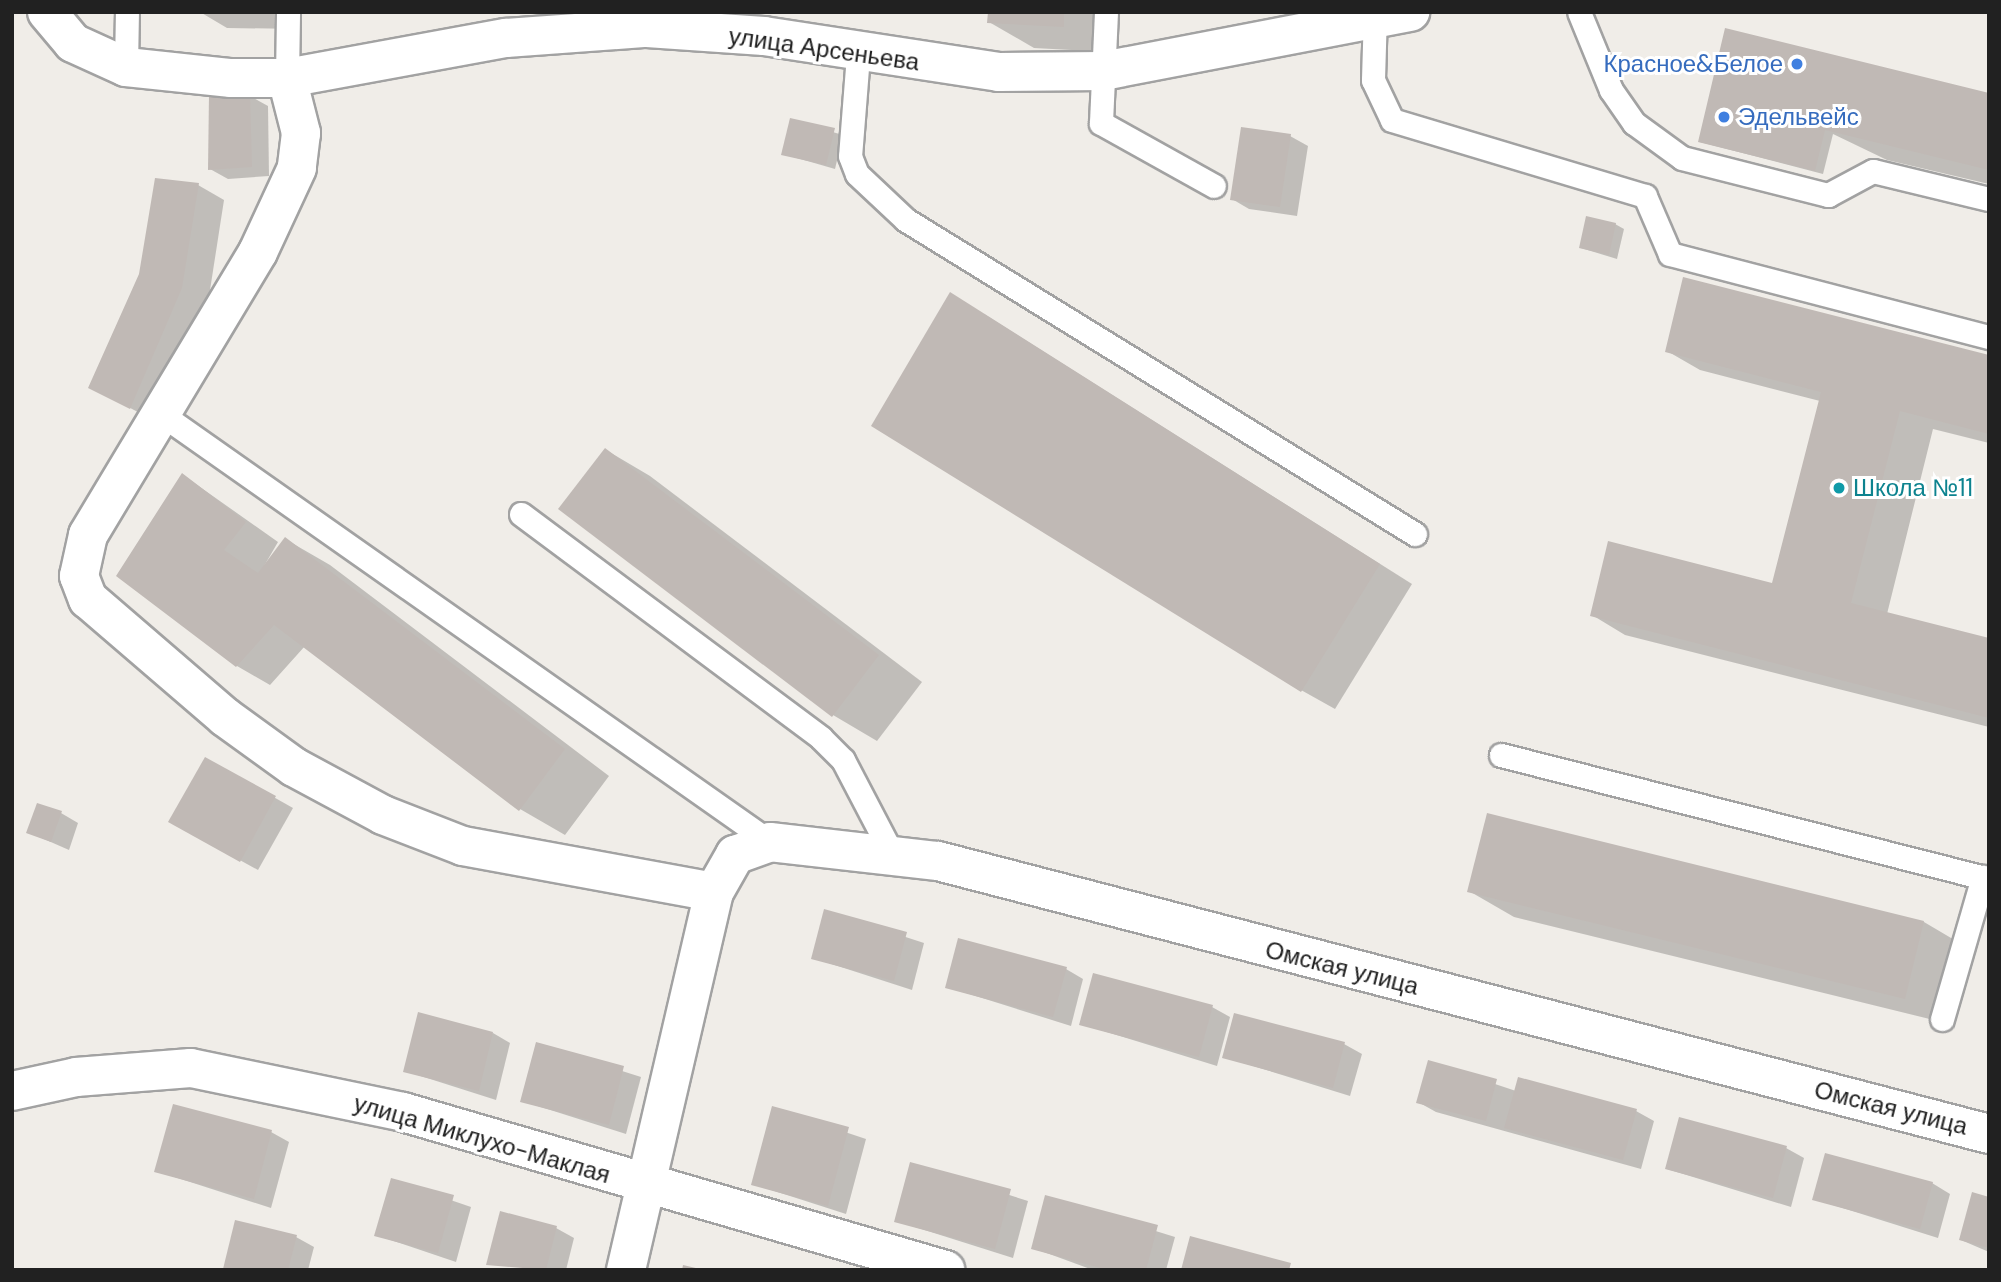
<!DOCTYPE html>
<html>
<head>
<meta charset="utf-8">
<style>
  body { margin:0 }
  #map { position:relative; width:2001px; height:1282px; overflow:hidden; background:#f0ede8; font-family:"DM Sans",sans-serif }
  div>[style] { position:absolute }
  .shadow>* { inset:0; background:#0003 }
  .building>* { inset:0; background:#c0b9b5 }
  .roads { filter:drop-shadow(2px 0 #a2a2a2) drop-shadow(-2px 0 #a2a2a2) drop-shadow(0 2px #a2a2a2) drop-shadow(0 -2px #a2a2a2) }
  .lane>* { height:23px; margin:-11.5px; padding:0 11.5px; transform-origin:11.5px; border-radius:11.5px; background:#fff }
  .street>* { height:38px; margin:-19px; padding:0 19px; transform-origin:19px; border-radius:19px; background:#fff }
  .dots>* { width:19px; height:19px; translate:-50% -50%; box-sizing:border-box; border:4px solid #fff; border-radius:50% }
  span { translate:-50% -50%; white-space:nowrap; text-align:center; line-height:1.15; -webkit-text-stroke:6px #fff; paint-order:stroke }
  .street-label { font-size:24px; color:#212121 }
  .shop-label { font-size:24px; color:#366cbe }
  .right { translate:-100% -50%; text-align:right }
  .left { translate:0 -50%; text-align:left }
  .culture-label { font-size:24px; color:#0d838f }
  .frame { position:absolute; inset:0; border:14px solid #212121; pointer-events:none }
</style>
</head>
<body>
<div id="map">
  <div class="shadow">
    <i style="clip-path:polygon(200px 12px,300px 12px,300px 29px,227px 28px)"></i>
    <i style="clip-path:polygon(989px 12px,1110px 12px,1108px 52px,1034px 48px,989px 22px)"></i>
    <i style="clip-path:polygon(1989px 94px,1989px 184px,1887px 160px,1833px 134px,1823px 174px,1700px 142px)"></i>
    <i style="clip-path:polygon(250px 96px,268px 106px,269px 176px,228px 179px,210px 169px)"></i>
    <i style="clip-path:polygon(791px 120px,843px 135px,835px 169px,783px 154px)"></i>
    <i style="clip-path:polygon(1290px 136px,1308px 146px,1297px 216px,1249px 209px,1232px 199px)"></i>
    <i style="clip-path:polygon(198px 185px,224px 200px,208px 303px,157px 422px,90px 387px,141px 275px)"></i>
    <i style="clip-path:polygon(1615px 224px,1624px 229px,1617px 259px,1581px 248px)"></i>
    <i style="clip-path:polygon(984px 314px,1412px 584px,1335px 709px,1301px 690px)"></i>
    <i style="clip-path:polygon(1667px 351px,1989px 356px,1989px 443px,1933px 429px,1887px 614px,1989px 640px,1989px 727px,1625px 635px,1592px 615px,1773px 585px,1820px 401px,1700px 370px)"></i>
    <i style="clip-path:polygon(606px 450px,650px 476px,922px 682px,877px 741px,833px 715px)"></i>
    <i style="clip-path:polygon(183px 475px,278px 542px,260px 573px,285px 539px,330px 565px,609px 776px,565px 835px,520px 809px,305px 646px,270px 685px,237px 666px)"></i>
    <i style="clip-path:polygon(206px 759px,293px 808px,258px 870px,171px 822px)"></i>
    <i style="clip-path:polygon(61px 813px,78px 823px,69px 850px,28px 832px)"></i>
    <i style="clip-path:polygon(1488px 815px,1924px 922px,1968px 948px,1950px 1024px,1514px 917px,1469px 891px)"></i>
    <i style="clip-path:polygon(826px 911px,924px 943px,912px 990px,813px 958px)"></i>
    <i style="clip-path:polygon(1066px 969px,1083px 979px,1071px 1026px,947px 987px)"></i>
    <i style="clip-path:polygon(1212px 1007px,1230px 1017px,1217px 1066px,1081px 1024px)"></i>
    <i style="clip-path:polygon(493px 1033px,510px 1043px,496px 1100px,405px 1071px)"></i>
    <i style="clip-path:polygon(537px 1044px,641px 1077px,626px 1134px,522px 1101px)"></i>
    <i style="clip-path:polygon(1344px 1044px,1362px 1054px,1350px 1096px,1224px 1057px)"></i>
    <i style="clip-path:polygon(1429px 1062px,1516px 1091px,1636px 1111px,1654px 1121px,1641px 1169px,1436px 1112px,1418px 1102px)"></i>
    <i style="clip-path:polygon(773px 1108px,866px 1139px,846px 1214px,753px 1184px)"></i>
    <i style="clip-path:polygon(271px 1132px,289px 1142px,271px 1208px,156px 1171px)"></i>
    <i style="clip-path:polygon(1786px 1148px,1804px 1158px,1791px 1207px,1667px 1169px)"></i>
    <i style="clip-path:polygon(911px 1164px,1028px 1201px,1013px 1258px,896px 1221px)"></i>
    <i style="clip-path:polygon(392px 1180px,471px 1207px,456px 1262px,376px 1235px)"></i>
    <i style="clip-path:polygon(1932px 1183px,1950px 1194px,1938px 1238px,1814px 1199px)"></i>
    <i style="clip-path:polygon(1046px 1197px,1175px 1237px,1166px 1270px,1093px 1270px,1033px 1248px)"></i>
    <i style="clip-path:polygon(1989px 1199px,1989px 1252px,1961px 1240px)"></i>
    <i style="clip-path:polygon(556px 1228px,574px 1238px,566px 1270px,488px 1264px)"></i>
    <i style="clip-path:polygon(296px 1237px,314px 1247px,308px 1270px,225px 1268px)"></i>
  </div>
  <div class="building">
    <i style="clip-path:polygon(988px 12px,1064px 12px,1064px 27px,987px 23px)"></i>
    <i style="clip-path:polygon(1725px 28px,1989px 93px,1989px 170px,1825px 130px,1815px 171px,1698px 142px)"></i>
    <i style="clip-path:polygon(209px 94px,250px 94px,252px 167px,208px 170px)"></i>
    <i style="clip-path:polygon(790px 118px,835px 128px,826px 165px,781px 155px)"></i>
    <i style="clip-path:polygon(1241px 127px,1291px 134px,1280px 207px,1230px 200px)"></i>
    <i style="clip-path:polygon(155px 178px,199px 183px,182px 288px,130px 409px,88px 388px,139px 274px)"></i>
    <i style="clip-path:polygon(1586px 216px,1616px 223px,1609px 255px,1579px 248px)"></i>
    <i style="clip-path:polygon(1683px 277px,1989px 355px,1989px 434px,1900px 411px,1851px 603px,1989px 638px,1989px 718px,1590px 616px,1608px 541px,1772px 583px,1821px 392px,1665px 352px)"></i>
    <i style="clip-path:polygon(950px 292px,1380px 564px,1301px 692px,871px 426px)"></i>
    <i style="clip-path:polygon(605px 448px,879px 655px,832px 717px,558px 509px)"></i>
    <i style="clip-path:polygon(182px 473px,246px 522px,224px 550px,258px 573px,285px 537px,565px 749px,519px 811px,274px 625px,236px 667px,116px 576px)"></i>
    <i style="clip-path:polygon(205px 757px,276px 796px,240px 862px,168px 822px)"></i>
    <i style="clip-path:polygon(37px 803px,62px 811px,51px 842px,26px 833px)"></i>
    <i style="clip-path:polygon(1487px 813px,1924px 921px,1905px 999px,1467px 892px)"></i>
    <i style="clip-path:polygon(824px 909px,907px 932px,894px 981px,811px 959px)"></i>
    <i style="clip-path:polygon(958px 938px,1067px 967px,1053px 1017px,945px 988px)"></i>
    <i style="clip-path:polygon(1093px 973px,1213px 1005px,1199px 1057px,1079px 1025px)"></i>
    <i style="clip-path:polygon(418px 1012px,493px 1032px,479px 1091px,403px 1072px)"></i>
    <i style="clip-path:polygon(1234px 1013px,1345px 1042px,1333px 1088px,1222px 1058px)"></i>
    <i style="clip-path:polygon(536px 1042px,624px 1066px,609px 1125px,520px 1102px)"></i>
    <i style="clip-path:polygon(1428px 1060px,1497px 1079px,1486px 1121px,1416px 1103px)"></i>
    <i style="clip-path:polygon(1518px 1077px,1637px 1109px,1623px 1160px,1504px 1128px)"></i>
    <i style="clip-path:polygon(173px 1104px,272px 1130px,254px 1199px,154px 1172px)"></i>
    <i style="clip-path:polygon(772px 1106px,849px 1127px,828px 1206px,751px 1185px)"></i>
    <i style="clip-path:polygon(1679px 1117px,1787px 1146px,1773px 1198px,1665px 1169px)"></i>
    <i style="clip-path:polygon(1825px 1153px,1933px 1182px,1920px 1229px,1812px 1200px)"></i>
    <i style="clip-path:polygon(910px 1162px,1011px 1189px,995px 1249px,894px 1222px)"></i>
    <i style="clip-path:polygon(391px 1178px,454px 1195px,438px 1253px,374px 1236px)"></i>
    <i style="clip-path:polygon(1972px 1192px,1989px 1197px,1989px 1248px,1959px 1240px)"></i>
    <i style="clip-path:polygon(1045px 1195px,1158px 1225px,1146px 1270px,1108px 1270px,1031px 1249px)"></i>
    <i style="clip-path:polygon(500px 1211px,557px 1226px,546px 1270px,486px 1265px)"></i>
    <i style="clip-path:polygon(235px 1220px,297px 1235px,288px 1270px,223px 1269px)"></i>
    <i style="clip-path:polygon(1190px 1236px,1291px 1263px,1289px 1270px,1181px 1270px)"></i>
    <i style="clip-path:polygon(683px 1265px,700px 1269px,700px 1270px,682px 1270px)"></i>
  </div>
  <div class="roads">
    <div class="lane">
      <i style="left:1106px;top:12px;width:111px;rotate:92.6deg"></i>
      <i style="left:1101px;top:123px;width:129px;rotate:29.1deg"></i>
      <i style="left:1375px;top:12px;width:68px;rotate:91.7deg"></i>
      <i style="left:1373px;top:80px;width:44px;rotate:64.6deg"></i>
      <i style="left:1392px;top:120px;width:264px;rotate:16.7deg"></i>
      <i style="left:1645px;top:196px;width:63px;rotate:66.7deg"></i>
      <i style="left:1670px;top:254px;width:330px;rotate:14.6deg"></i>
      <i style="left:1579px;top:12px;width:84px;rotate:67.7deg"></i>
      <i style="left:1611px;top:90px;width:40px;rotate:55.1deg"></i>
      <i style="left:1634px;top:123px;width:59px;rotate:36.1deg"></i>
      <i style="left:1682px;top:158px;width:151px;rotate:14.2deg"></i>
      <i style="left:1828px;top:195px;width:51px;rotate:-28.1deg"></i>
      <i style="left:1873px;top:171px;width:119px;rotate:13.6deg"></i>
      <i style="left:858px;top:55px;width:101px;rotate:94.5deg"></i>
      <i style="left:850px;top:156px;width:19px;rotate:69deg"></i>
      <i style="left:857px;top:174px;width:67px;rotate:43.2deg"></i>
      <i style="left:906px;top:220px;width:598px;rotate:31.67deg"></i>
      <i style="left:126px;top:67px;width:55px;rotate:-89deg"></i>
      <i style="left:287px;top:78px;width:66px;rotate:-89.1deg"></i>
      <i style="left:164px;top:416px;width:741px;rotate:35.11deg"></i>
      <i style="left:521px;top:514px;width:374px;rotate:36.7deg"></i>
      <i style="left:821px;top:738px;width:31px;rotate:45deg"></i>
      <i style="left:843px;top:760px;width:104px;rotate:62.4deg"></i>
      <i style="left:1501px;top:755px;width:504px;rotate:14.26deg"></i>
      <i style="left:1942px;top:1019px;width:148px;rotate:-73.9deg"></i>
    </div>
    <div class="street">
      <i style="left:47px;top:12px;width:40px;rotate:50deg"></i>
      <i style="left:73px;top:43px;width:58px;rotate:24.4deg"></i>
      <i style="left:126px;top:67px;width:106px;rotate:6deg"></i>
      <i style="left:231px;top:78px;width:56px"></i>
      <i style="left:287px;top:78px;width:223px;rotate:-10.4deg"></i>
      <i style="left:506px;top:38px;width:141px;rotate:-4.1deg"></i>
      <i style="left:647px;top:28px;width:117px;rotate:3.9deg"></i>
      <i style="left:764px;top:36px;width:238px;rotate:8.7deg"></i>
      <i style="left:999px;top:72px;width:104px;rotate:-0.6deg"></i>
      <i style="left:1103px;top:71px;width:313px;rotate:-10.9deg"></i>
      <i style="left:287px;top:78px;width:57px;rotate:75.7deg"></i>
      <i style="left:301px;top:133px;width:35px;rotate:97deg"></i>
      <i style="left:297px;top:168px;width:93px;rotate:114.9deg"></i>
      <i style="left:258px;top:252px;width:330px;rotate:121deg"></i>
      <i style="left:88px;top:535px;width:42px;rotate:102.4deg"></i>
      <i style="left:79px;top:576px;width:25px;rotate:69deg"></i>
      <i style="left:88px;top:599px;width:181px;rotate:40.7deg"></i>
      <i style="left:225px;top:717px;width:85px;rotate:35.9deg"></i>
      <i style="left:294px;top:767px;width:101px;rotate:28.3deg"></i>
      <i style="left:383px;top:815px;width:86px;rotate:21.2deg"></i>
      <i style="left:463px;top:846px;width:255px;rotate:10.4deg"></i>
      <i style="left:12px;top:1091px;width:66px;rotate:-12.3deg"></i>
      <i style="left:76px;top:1077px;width:115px;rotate:-4.5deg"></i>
      <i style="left:191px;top:1068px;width:217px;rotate:11.7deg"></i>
      <i style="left:403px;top:1112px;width:565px;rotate:16.25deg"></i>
      <i style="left:626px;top:1270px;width:388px;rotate:-76.9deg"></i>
      <i style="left:714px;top:892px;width:43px;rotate:-60.4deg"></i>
      <i style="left:735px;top:855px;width:37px;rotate:-20deg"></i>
      <i style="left:770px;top:842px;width:169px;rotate:6.5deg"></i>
      <i style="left:938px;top:861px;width:1086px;rotate:14.56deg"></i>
    </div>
  </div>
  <div class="dots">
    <i style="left:1797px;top:64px;background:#3f7fe0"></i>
    <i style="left:1724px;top:117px;background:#3f7fe0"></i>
    <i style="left:1839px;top:488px;background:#0f9aa8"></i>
  </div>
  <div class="street-label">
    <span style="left:824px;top:49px;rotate:8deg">улица Арсеньева</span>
    <span style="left:1342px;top:968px;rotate:14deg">Омская улица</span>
    <span style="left:1891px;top:1108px;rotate:14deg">Омская улица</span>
    <span style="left:482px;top:1139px;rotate:16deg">улица Миклухо-Маклая</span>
  </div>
  <div class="shop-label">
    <span class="right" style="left:1783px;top:64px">Красное&amp;Белое</span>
    <span class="left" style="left:1738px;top:117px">Эдельвейс</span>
  </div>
  <div class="culture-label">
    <span class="left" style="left:1853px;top:488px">Школа №11</span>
  </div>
  <div class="frame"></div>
</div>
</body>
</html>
